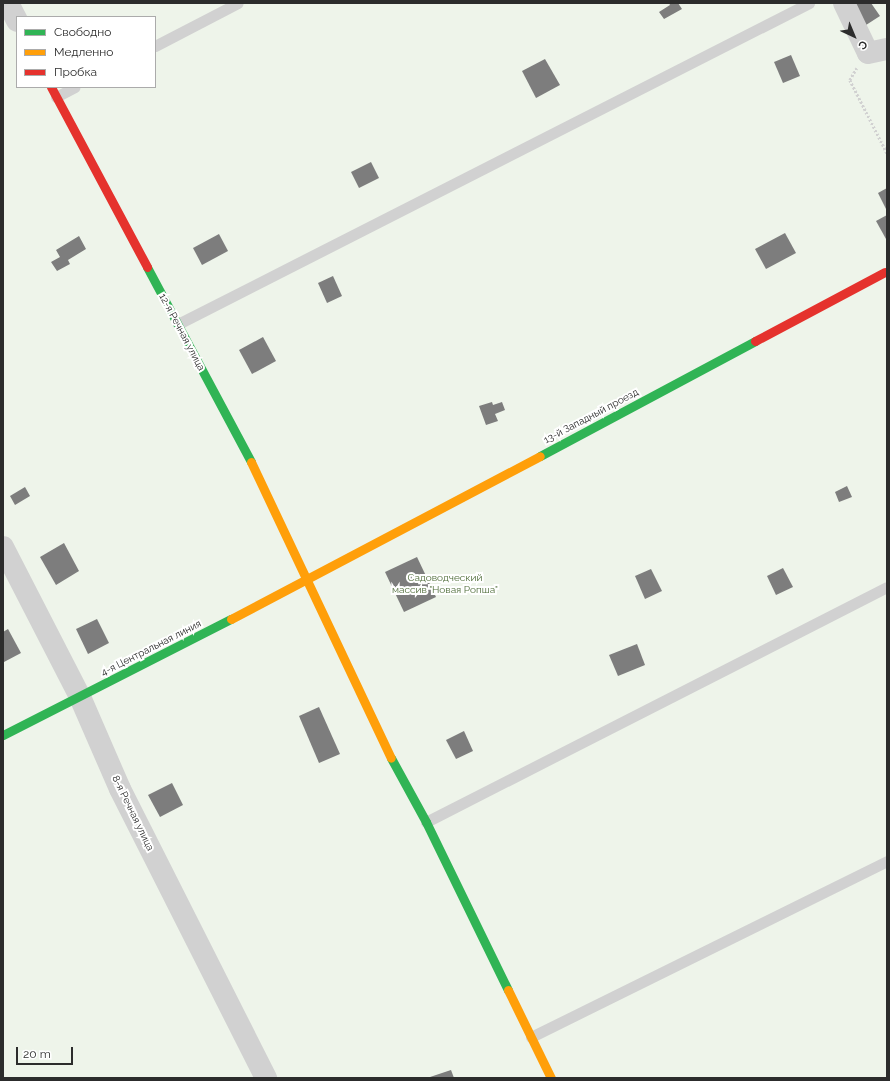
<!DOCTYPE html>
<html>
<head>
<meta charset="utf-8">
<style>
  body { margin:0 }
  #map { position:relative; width:890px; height:1081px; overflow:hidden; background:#fff; font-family:Raleway,sans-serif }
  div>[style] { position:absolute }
  .green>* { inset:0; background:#eef4ea }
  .building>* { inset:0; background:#7d7d7d }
  .path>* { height:2.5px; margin-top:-1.25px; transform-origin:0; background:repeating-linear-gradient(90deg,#d1d1d1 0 2px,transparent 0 4px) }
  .lane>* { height:11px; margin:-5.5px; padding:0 5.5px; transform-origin:5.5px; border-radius:5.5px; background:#d1d1d1 }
  .street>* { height:22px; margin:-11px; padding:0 11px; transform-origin:11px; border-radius:11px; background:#d1d1d1 }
  .fast>* { height:9px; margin:-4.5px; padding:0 4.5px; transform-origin:4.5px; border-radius:4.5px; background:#30b455 }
  .slow>* { height:9px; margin:-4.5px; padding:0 4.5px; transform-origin:4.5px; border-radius:4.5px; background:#ff9f0a }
  .jam>* { height:9px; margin:-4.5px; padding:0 4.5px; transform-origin:4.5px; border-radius:4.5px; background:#e5322d }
  span { translate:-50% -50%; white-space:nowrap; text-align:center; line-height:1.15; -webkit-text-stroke:4px #fff; paint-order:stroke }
  .street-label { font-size:10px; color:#2c2c2c }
  .park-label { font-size:10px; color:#4d6b37 }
  .frame { position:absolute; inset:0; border:4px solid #2c2c2c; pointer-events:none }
  .legend { position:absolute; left:16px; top:16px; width:140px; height:72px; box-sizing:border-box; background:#fff; border:1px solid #ababab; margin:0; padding:5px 7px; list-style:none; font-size:12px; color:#2c2c2c }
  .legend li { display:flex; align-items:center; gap:8px; height:20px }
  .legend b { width:20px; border:1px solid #ababab }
  .north { position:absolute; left:834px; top:16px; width:40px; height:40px; -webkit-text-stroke:3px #fff; paint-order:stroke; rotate:136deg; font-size:11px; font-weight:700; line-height:16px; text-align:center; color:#2c2c2c }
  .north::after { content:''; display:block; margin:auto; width:14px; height:18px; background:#2c2c2c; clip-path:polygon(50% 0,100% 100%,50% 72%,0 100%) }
  .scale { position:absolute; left:16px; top:1047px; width:57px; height:18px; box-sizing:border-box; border:2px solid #2c2c2c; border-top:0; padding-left:5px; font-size:12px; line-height:14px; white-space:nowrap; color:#2c2c2c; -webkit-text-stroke:3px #fff; paint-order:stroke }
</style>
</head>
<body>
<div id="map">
  <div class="green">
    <i style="clip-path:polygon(evenodd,3px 3px,887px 3px,887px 1078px,3px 1078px,3px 3px,17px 17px,155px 17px,155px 87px,17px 87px,17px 17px)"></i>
  </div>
  <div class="building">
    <i style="clip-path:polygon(669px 3px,678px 3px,682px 9px,664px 19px,659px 12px,670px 5px)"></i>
    <i style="clip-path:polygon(857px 3px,871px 3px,880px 16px,866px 25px,854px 5px)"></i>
    <i style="clip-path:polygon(791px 55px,800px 76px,783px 83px,774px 62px)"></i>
    <i style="clip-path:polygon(545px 59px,560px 85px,536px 98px,522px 71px)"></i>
    <i style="clip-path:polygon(371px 162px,379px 178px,359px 188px,351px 172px)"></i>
    <i style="clip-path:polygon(887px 188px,887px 211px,878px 193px)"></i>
    <i style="clip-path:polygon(887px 215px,887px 238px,886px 239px,876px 221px)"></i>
    <i style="clip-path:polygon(785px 233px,796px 253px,766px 269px,755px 249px)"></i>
    <i style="clip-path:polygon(219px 234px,228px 251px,202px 265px,193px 248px)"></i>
    <i style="clip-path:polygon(79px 236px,86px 249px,68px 260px,70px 264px,57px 271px,51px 262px,60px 257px,56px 250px)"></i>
    <i style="clip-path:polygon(333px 276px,342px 296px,327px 303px,318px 283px)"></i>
    <i style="clip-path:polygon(263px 337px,276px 361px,252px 374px,239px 350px)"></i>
    <i style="clip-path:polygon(492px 402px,493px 405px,502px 402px,505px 410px,495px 414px,498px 421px,486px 425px,479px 406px)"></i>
    <i style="clip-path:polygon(847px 486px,852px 497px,839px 502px,835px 492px)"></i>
    <i style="clip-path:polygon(25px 487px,30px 496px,15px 505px,10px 496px)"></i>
    <i style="clip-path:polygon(64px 543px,79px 571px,56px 585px,40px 557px)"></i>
    <i style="clip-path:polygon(417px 557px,436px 597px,404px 612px,385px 572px)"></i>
    <i style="clip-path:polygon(783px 568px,793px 587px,776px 595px,767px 576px)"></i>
    <i style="clip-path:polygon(651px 569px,662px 591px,645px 599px,635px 576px)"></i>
    <i style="clip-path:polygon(97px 619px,109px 643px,88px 654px,76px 629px)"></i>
    <i style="clip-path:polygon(8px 629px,21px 653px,4px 662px,3px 632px)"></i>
    <i style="clip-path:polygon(637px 644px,645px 665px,618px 676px,609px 655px)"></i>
    <i style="clip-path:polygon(319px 707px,340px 754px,319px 763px,299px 716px)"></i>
    <i style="clip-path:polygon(464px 731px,473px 751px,456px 759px,446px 740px)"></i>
    <i style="clip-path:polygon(172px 783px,183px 805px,160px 817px,148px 795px)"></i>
    <i style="clip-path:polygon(451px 1070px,454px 1078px,427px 1078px)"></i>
  </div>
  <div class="path">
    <i style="left:857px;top:68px;width:14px;rotate:120deg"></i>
    <i style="left:850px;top:80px;width:82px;rotate:63.1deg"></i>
  </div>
  <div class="lane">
    <i style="left:155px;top:46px;width:93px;rotate:-27.4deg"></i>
    <i style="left:56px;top:97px;width:21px;rotate:-28deg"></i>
    <i style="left:178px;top:324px;width:708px;rotate:-26.96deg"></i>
    <i style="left:426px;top:822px;width:517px;rotate:-27.01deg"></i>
    <i style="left:531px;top:1037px;width:397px;rotate:-26.3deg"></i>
  </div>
  <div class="street">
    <i style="left:8px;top:3px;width:20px;rotate:63deg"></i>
    <i style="left:844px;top:3px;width:55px;rotate:64.4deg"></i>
    <i style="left:868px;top:53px;width:19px;rotate:-12deg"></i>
    <i style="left:3px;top:547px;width:169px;rotate:62.8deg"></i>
    <i style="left:80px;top:697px;width:100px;rotate:66.5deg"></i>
    <i style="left:120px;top:789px;width:324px;rotate:63.2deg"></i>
  </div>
  <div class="fast">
    <i style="left:147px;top:267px;width:221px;rotate:61.9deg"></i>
    <i style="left:540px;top:456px;width:244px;rotate:-28.1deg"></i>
    <i style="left:3px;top:735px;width:256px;rotate:-27deg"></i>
    <i style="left:391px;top:758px;width:73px;rotate:61.3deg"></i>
    <i style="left:426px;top:822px;width:187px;rotate:64deg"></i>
  </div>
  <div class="slow">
    <i style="left:251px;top:462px;width:327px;rotate:64.7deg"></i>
    <i style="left:231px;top:619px;width:349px;rotate:-27.8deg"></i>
    <i style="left:508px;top:990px;width:98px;rotate:64deg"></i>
  </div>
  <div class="jam">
    <i style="left:51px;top:87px;width:204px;rotate:61.9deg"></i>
    <i style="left:755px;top:341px;width:147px;rotate:-28deg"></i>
  </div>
  <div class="street-label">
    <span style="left:182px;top:332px;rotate:62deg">12-я Речная улица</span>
    <span style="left:591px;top:416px;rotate:-28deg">13-й Западный проезд</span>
    <span style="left:151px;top:648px;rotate:-27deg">4-я Центральная линия</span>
    <span style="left:133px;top:813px;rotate:64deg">8-я Речная улица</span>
  </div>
  <div class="park-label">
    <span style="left:445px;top:583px">Садоводческий<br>массив "Новая Ропша"</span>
  </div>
  <div class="frame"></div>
  <ul class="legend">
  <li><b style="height:5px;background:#30b455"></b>Свободно</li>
  <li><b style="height:5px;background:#ff9f0a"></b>Медленно</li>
  <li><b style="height:5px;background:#e5322d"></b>Пробка</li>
  </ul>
  <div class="north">С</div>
  <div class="scale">20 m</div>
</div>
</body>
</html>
